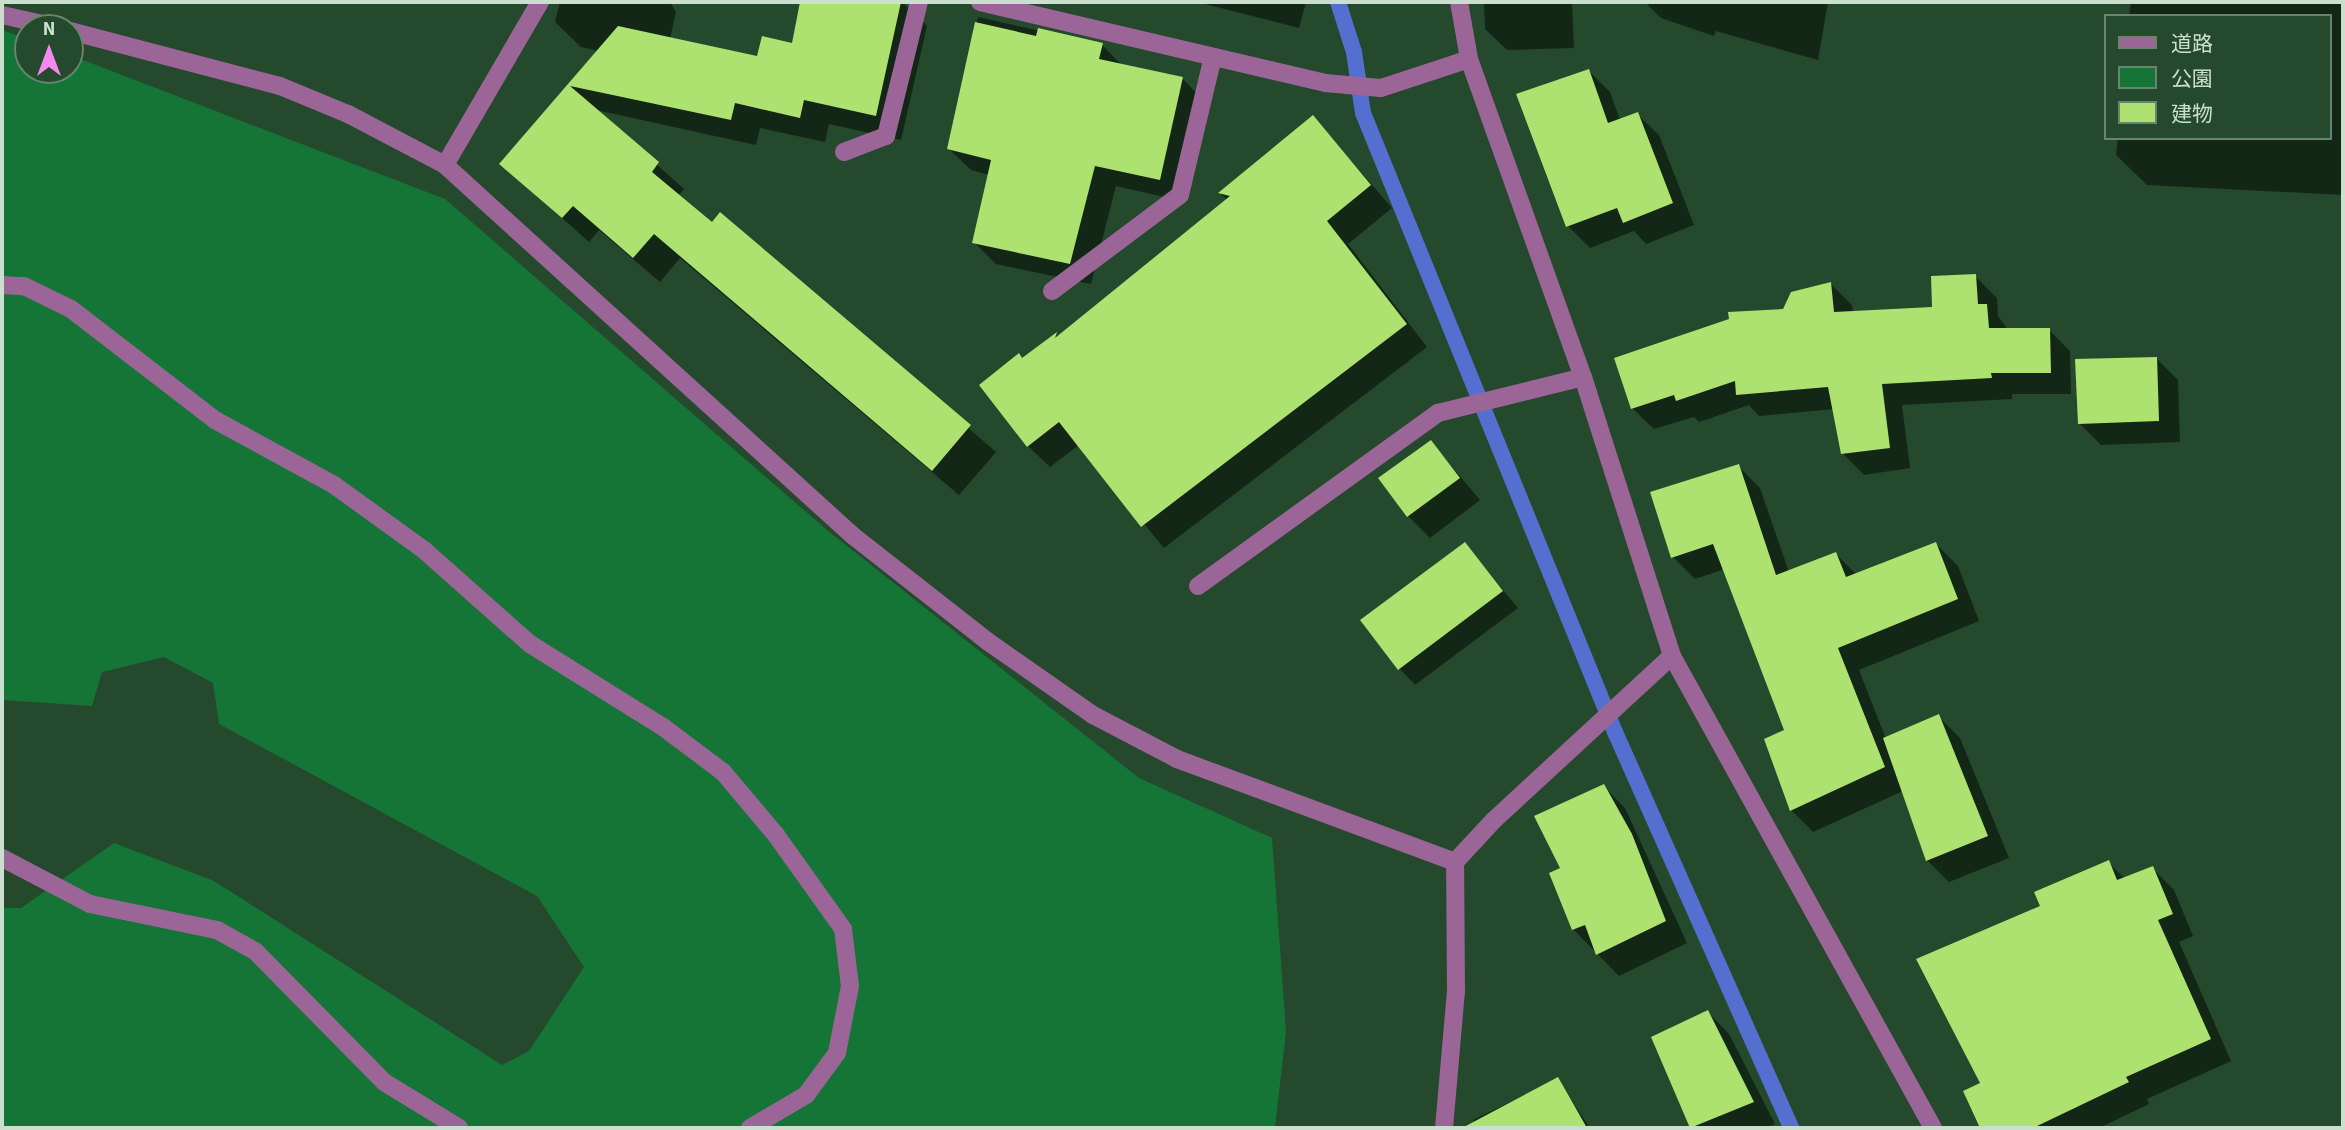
<!DOCTYPE html>
<html>
<head>
<meta charset="utf-8">
<style>
  body { margin:0 }
  #map { position:relative; width:2345px; height:1130px; overflow:hidden; background:#24492c; font-family:"Source Sans 3","Noto Sans JP",sans-serif }
  div>[style] { position:absolute }
  .green>* { inset:0; background:#147536 }
  .shadow>* { inset:0; background:#0007 }
  .stream>* { height:16px; margin:-8px; padding:0 8px; transform-origin:8px; border-radius:8px; background:#546fd0 }
  .building>* { inset:0; background:#ade170 }
  .minor>* { height:18px; margin:-9px; padding:0 9px; transform-origin:9px; border-radius:9px; background:#9b6697 }
  span { translate:-50% -50%; white-space:nowrap; text-align:center; line-height:1.15; -webkit-text-stroke:7px #24492c; paint-order:stroke }
  .frame { position:absolute; inset:0; border:4px solid #cbdfce; pointer-events:none }
  .legend { position:absolute; left:2104px; top:14px; width:228px; height:126px; box-sizing:border-box; background:#24492c; border:2px solid #67856d; margin:0; padding:9px 12px; list-style:none; font-size:21px; color:#cbdfce }
  .legend li { display:flex; align-items:center; gap:14px; height:35px }
  .legend b { width:35px; border:2px solid #67856d }
  .north { position:absolute; left:14px; top:14px; width:70px; height:70px; box-sizing:border-box; background:#24492c; border:2px solid #67856d; border-radius:50%; rotate:0deg; font-size:19px; font-weight:700; line-height:28px; text-align:center; color:#cbdfce }
  .north::after { content:''; display:block; margin:auto; width:24px; height:32px; background:#f589ee; clip-path:polygon(50% 0,100% 100%,50% 72%,0 100%) }
</style>
</head>
<body>
<div id="map">
  <div class="green">
    <i style="clip-path:polygon(2px 30px,28px 39px,28px 70px,70px 70px,70px 55px,445px 199px,827px 530px,1139px 778px,1272px 838px,1286px 1031px,1275px 1128px,2px 1128px,2px 908px,21px 908px,114px 843px,214px 881px,502px 1065px,529px 1051px,584px 967px,537px 896px,219px 724px,213px 683px,164px 657px,102px 672px,92px 706px,2px 700px)"></i>
  </div>
  <div class="shadow">
    <i style="clip-path:polygon(560px 2px,670px 2px,676px 12px,670px 39px,759px 58px,793px 45px,802px 2px,902px 2px,927px 26px,901px 140px,829px 124px,825px 142px,760px 128px,756px 145px,596px 110px,684px 189px,678px 196px,712px 224px,721px 214px,996px 452px,959px 495px,680px 258px,660px 282px,599px 230px,589px 242px,502px 164px,599px 51px,581px 47px,555px 22px)"></i>
    <i style="clip-path:polygon(1197px 2px,1306px 2px,1299px 28px)"></i>
    <i style="clip-path:polygon(1484px 2px,1572px 2px,1574px 48px,1507px 50px,1485px 29px)"></i>
    <i style="clip-path:polygon(1645px 2px,1828px 2px,1818px 60px,1716px 31px,1714px 36px,1661px 18px)"></i>
    <i style="clip-path:polygon(2131px 2px,2343px 2px,2343px 195px,2147px 185px,2116px 155px,2118px 138px,2329px 138px,2329px 16px,2129px 16px)"></i>
    <i style="clip-path:polygon(978px 17px,1102px 45px,1123px 66px,1183px 79px,1204px 101px,1182px 201px,1116px 186px,1091px 284px,996px 264px,974px 242px,989px 175px,971px 170px,949px 149px)"></i>
    <i style="clip-path:polygon(1589px 71px,1610px 92px,1620px 120px,1637px 114px,1659px 135px,1694px 225px,1646px 244px,1634px 231px,1590px 248px,1568px 226px)"></i>
    <i style="clip-path:polygon(1313px 117px,1392px 208px,1348px 244px,1427px 347px,1164px 548px,1079px 445px,1050px 467px,1028px 446px,1023px 360px,1059px 337px,1227px 200px,1220px 193px)"></i>
    <i style="clip-path:polygon(1975px 276px,1997px 298px,1998px 316px,2008px 330px,2049px 330px,2070px 351px,2071px 394px,2012px 394px,2012px 399px,1902px 405px,1910px 468px,1864px 475px,1843px 454px,1834px 409px,1759px 416px,1749px 405px,1699px 422px,1694px 417px,1654px 429px,1632px 408px,1831px 284px,1852px 305px,1853px 312px,1934px 309px)"></i>
    <i style="clip-path:polygon(2156px 358px,2178px 380px,2180px 442px,2101px 445px,2079px 423px)"></i>
    <i style="clip-path:polygon(1431px 442px,1480px 500px,1430px 538px,1408px 516px)"></i>
    <i style="clip-path:polygon(1738px 466px,1760px 488px,1789px 572px,1836px 554px,1857px 575px,1936px 544px,1958px 566px,1979px 621px,1859px 670px,1886px 739px,1938px 716px,1960px 738px,2009px 858px,1949px 882px,1927px 860px,1903px 791px,1813px 832px,1791px 810px,1786px 731px,1725px 569px,1695px 579px,1673px 557px)"></i>
    <i style="clip-path:polygon(1465px 545px,1518px 608px,1415px 685px,1399px 668px)"></i>
    <i style="clip-path:polygon(1604px 787px,1625px 808px,1687px 943px,1619px 976px,1573px 929px,1562px 868px)"></i>
    <i style="clip-path:polygon(2108px 862px,2125px 879px,2152px 868px,2174px 890px,2193px 936px,2179px 942px,2231px 1061px,2147px 1099px,2149px 1104px,2099px 1128px,1982px 1128px,1965px 1092px,1982px 1084px,2042px 907px)"></i>
    <i style="clip-path:polygon(1708px 1012px,1729px 1034px,1775px 1124px,1765px 1128px,1692px 1127px)"></i>
    <i style="clip-path:polygon(1557px 1079px,1590px 1128px,1477px 1128px,1473px 1120px)"></i>
  </div>
  <div class="stream">
    <i style="left:1338px;top:2px;width:52px;rotate:72.3deg"></i>
    <i style="left:1354px;top:52px;width:62px;rotate:81.6deg"></i>
    <i style="left:1363px;top:113px;width:668px;rotate:67.85deg"></i>
    <i style="left:1615px;top:732px;width:433px;rotate:66deg"></i>
  </div>
  <div class="building">
    <i style="clip-path:polygon(800px 2px,901px 2px,876px 116px,804px 100px,800px 118px,735px 103px,731px 120px,570px 86px,659px 162px,652px 172px,712px 222px,720px 212px,971px 425px,932px 471px,654px 234px,633px 258px,573px 206px,562px 218px,499px 164px,618px 26px,757px 56px,762px 36px,792px 43px)"></i>
    <i style="clip-path:polygon(975px 22px,1036px 36px,1038px 28px,1103px 43px,1099px 59px,1183px 77px,1160px 180px,1095px 166px,1070px 264px,972px 243px,991px 160px,947px 149px)"></i>
    <i style="clip-path:polygon(1589px 69px,1608px 123px,1638px 112px,1673px 203px,1623px 223px,1617px 208px,1566px 227px,1516px 94px)"></i>
    <i style="clip-path:polygon(1313px 115px,1371px 185px,1327px 221px,1407px 324px,1141px 527px,1059px 422px,1027px 447px,979px 385px,1019px 353px,1022px 358px,1057px 332px,1055px 338px,1230px 196px,1218px 193px)"></i>
    <i style="clip-path:polygon(1976px 274px,1978px 304px,1987px 304px,1989px 328px,2050px 328px,2051px 373px,1991px 373px,1992px 378px,1882px 384px,1890px 448px,1841px 454px,1828px 387px,1736px 395px,1735px 381px,1676px 401px,1674px 395px,1631px 409px,1614px 358px,1729px 319px,1728px 312px,1783px 309px,1791px 292px,1831px 282px,1834px 312px,1932px 307px,1931px 276px)"></i>
    <i style="clip-path:polygon(2157px 357px,2159px 421px,2078px 424px,2075px 359px)"></i>
    <i style="clip-path:polygon(1431px 440px,1460px 478px,1407px 517px,1378px 478px)"></i>
    <i style="clip-path:polygon(1739px 464px,1776px 575px,1836px 552px,1846px 577px,1936px 542px,1958px 599px,1838px 648px,1885px 767px,1790px 811px,1764px 739px,1784px 730px,1713px 544px,1671px 558px,1650px 492px)"></i>
    <i style="clip-path:polygon(1465px 542px,1503px 591px,1398px 670px,1360px 620px)"></i>
    <i style="clip-path:polygon(1939px 714px,1988px 836px,1926px 861px,1883px 738px)"></i>
    <i style="clip-path:polygon(1604px 784px,1632px 834px,1666px 921px,1596px 955px,1585px 925px,1572px 930px,1549px 873px,1560px 868px,1534px 816px)"></i>
    <i style="clip-path:polygon(2109px 860px,2117px 880px,2153px 866px,2173px 914px,2158px 920px,2211px 1039px,2126px 1077px,2129px 1082px,2033px 1128px,1980px 1128px,1963px 1091px,1980px 1083px,1916px 959px,2040px 906px,2034px 892px)"></i>
    <i style="clip-path:polygon(1708px 1010px,1754px 1102px,1690px 1128px,1651px 1037px)"></i>
    <i style="clip-path:polygon(1558px 1077px,1587px 1128px,1462px 1128px)"></i>
  </div>
  <div class="minor">
    <i style="left:980px;top:2px;width:354px;rotate:13.2deg"></i>
    <i style="left:1325px;top:83px;width:56px;rotate:5.1deg"></i>
    <i style="left:1381px;top:88px;width:93px;rotate:-18.2deg"></i>
    <i style="left:1459px;top:2px;width:58px;rotate:80deg"></i>
    <i style="left:1469px;top:59px;width:338px;rotate:70.3deg"></i>
    <i style="left:1583px;top:377px;width:293px;rotate:72.3deg"></i>
    <i style="left:1672px;top:656px;width:539px;rotate:61.06deg"></i>
    <i style="left:2px;top:15px;width:59px;rotate:12.6deg"></i>
    <i style="left:70px;top:31px;width:217px;rotate:14.7deg"></i>
    <i style="left:280px;top:86px;width:74px;rotate:22.4deg"></i>
    <i style="left:348px;top:114px;width:110px;rotate:27.7deg"></i>
    <i style="left:445px;top:165px;width:550px;rotate:42.27deg"></i>
    <i style="left:852px;top:535px;width:172px;rotate:38.1deg"></i>
    <i style="left:987px;top:641px;width:129px;rotate:34.9deg"></i>
    <i style="left:1093px;top:715px;width:95px;rotate:27.6deg"></i>
    <i style="left:1177px;top:759px;width:296px;rotate:20.3deg"></i>
    <i style="left:844px;top:152px;width:45px;rotate:-20.9deg"></i>
    <i style="left:886px;top:136px;width:138px;rotate:-76.2deg"></i>
    <i style="left:445px;top:165px;width:189px;rotate:-59.8deg"></i>
    <i style="left:2px;top:285px;width:22px;rotate:3deg"></i>
    <i style="left:24px;top:286px;width:52px;rotate:26.1deg"></i>
    <i style="left:71px;top:309px;width:182px;rotate:37.6deg"></i>
    <i style="left:215px;top:420px;width:136px;rotate:28.6deg"></i>
    <i style="left:334px;top:485px;width:111px;rotate:35.8deg"></i>
    <i style="left:424px;top:550px;width:142px;rotate:41.6deg"></i>
    <i style="left:530px;top:644px;width:157px;rotate:32deg"></i>
    <i style="left:663px;top:727px;width:75px;rotate:36.9deg"></i>
    <i style="left:723px;top:772px;width:82px;rotate:49.9deg"></i>
    <i style="left:776px;top:835px;width:115px;rotate:54.5deg"></i>
    <i style="left:843px;top:929px;width:57px;rotate:83deg"></i>
    <i style="left:850px;top:986px;width:68px;rotate:101deg"></i>
    <i style="left:837px;top:1053px;width:52px;rotate:126.4deg"></i>
    <i style="left:806px;top:1095px;width:65px;rotate:149.5deg"></i>
    <i style="left:1052px;top:291px;width:160px;rotate:-36.9deg"></i>
    <i style="left:1180px;top:195px;width:142px;rotate:-76.6deg"></i>
    <i style="left:1198px;top:586px;width:296px;rotate:-35.8deg"></i>
    <i style="left:1438px;top:413px;width:149px;rotate:-13.9deg"></i>
    <i style="left:2px;top:858px;width:99px;rotate:27.6deg"></i>
    <i style="left:90px;top:904px;width:130px;rotate:11.6deg"></i>
    <i style="left:217px;top:930px;width:43px;rotate:28.9deg"></i>
    <i style="left:255px;top:951px;width:184px;rotate:45.4deg"></i>
    <i style="left:384px;top:1082px;width:88px;rotate:31.5deg"></i>
    <i style="left:1444px;top:1128px;width:137px;rotate:-85deg"></i>
    <i style="left:1456px;top:992px;width:130px;rotate:-90.4deg"></i>
    <i style="left:1455px;top:862px;width:57px;rotate:-47.1deg"></i>
    <i style="left:1494px;top:820px;width:242px;rotate:-42.7deg"></i>
  </div>
  <div class="frame"></div>
  <ul class="legend">
  <li><b style="height:9px;background:#9b6697"></b>道路</li>
  <li><b style="height:19px;background:#147536"></b>公園</li>
  <li><b style="height:19px;background:#ade170"></b>建物</li>
  </ul>
  <div class="north">N</div>
</div>
</body>
</html>
